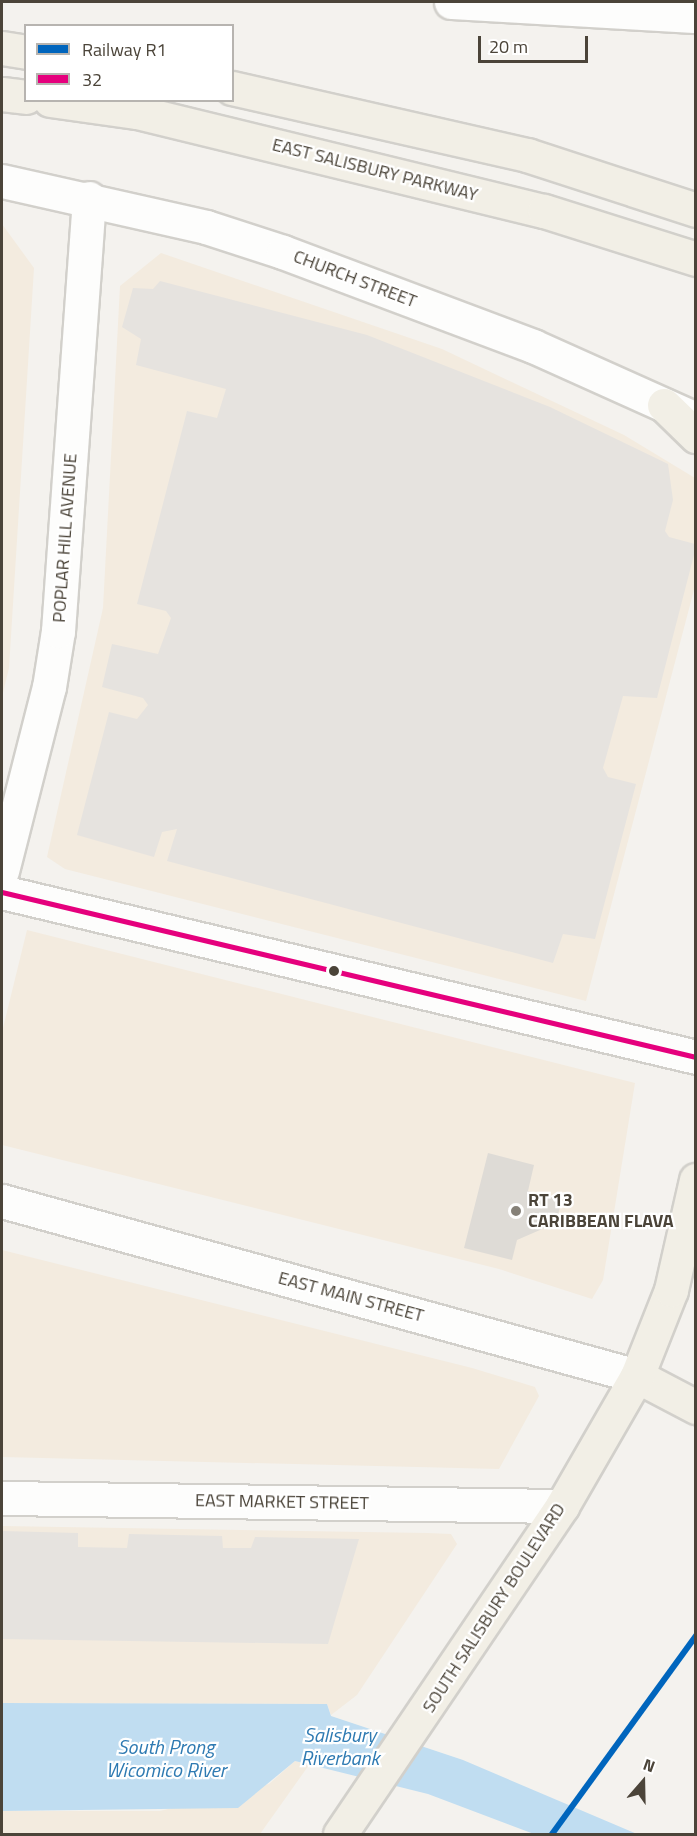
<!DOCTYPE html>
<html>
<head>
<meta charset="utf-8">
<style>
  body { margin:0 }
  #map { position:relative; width:697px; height:1836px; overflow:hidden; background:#f4f2ee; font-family:"Titillium Web",sans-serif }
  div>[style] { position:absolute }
  .commercial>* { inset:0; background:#f3ebdf }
  .parking>* { inset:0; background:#e6e3df }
  .water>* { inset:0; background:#c0ddf1 }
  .building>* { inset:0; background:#dedbd6 }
  .roads { filter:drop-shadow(2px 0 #d2d0cb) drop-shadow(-2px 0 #d2d0cb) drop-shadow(0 2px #d2d0cb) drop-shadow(0 -2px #d2d0cb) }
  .minor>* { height:33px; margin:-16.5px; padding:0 16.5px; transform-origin:16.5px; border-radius:16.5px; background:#fdfdfc }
  .tertiary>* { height:33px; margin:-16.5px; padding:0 16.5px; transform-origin:16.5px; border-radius:16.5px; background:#fdfdfc }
  .primary>* { height:33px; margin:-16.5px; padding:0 16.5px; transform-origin:16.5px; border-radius:16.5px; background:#f2efe6 }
  .bus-1>* { height:4.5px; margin:-2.25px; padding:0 2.25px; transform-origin:2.25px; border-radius:2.25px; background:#e5007d }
  .rail-1>* { height:6px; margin:-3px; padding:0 3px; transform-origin:3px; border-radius:3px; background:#0065bd }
  .dots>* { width:16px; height:16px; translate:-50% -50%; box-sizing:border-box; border:3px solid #fff; border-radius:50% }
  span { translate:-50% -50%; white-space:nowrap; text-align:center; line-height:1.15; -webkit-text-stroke:4.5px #fff; paint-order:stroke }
  .street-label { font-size:18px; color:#4b4439 }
  .poi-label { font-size:18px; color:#4b4439; font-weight:700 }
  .left { translate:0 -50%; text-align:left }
  .water-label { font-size:20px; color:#2e7ab2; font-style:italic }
  .frame { position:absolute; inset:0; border:3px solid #4b4439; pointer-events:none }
  .legend { position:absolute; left:24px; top:24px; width:210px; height:78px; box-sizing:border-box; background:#fff; border:2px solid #b7b4b0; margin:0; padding:8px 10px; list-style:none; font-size:18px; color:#4b4439 }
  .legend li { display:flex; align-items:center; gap:12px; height:30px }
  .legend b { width:30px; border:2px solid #b7b4b0 }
  .north { position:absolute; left:613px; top:1752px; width:60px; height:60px; -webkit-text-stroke:4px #fff; paint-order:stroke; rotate:20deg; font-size:16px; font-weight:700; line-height:24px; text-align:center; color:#4b4439 }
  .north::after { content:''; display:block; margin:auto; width:21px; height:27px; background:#4b4439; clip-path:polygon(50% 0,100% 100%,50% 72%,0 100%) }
  .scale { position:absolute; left:478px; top:36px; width:110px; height:27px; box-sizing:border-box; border:3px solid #4b4439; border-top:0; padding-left:8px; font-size:18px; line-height:21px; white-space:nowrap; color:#4b4439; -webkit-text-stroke:4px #fff; paint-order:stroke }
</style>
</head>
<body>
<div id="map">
  <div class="commercial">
    <i style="clip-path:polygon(2px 224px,34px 268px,9px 668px,2px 697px)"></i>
    <i style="clip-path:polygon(161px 253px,442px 349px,624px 435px,695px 478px,695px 586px,586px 1001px,65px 869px,47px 857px,103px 608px,120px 286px)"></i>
    <i style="clip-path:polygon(27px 930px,635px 1083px,603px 1280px,592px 1299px,499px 1269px,2px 1145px,2px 1032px)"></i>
    <i style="clip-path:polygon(2px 1250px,472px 1368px,535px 1387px,539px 1396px,499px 1469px,2px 1457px)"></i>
    <i style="clip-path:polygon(2px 1526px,428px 1533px,451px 1534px,457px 1544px,357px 1695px,331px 1715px,327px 1704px,2px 1703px)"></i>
    <i style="clip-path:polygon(295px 1761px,309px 1765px,260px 1834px,2px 1834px,2px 1811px,160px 1811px,269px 1784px)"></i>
  </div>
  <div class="parking">
    <i style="clip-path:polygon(160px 281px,367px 335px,550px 407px,668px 464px,673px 500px,665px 531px,669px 537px,695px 544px,695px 551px,657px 698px,623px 696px,603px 768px,608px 777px,636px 784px,595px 939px,563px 934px,553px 963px,167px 861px,177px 829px,162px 832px,154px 857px,77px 835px,109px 712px,137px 719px,148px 705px,143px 698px,102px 687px,112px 644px,158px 654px,171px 618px,166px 611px,137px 604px,187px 411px,217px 418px,226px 389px,136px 365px,141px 339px,122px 327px,133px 288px,153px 289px)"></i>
    <i style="clip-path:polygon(2px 1531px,78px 1533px,78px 1547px,127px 1548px,129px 1534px,222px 1536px,223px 1548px,251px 1548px,255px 1537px,359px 1539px,328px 1644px,2px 1639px)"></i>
  </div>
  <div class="water">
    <i style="clip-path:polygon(2px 1703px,327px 1704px,331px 1716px,463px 1760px,637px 1834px,534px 1834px,428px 1794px,295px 1761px,238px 1808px,2px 1811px)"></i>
  </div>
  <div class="building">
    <i style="clip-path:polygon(488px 1153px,534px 1165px,528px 1191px,562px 1199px,556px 1223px,517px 1240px,512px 1260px,464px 1248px)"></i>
  </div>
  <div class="roads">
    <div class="minor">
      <i style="left:2px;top:871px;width:190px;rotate:-75.7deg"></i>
      <i style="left:49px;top:687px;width:57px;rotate:-80.9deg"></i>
      <i style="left:58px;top:631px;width:434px;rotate:-85.9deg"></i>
      <i style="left:2px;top:892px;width:713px;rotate:13.37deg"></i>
      <i style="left:2px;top:1498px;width:560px;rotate:0.82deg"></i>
    </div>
    <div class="tertiary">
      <i style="left:451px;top:2px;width:245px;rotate:3.3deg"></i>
      <i style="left:2px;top:181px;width:209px;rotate:12.7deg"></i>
      <i style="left:206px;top:227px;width:81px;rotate:18deg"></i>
      <i style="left:283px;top:252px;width:267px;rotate:20.6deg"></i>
      <i style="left:533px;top:346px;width:173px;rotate:24.2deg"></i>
      <i style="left:2px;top:1201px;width:659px;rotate:15.41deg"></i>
    </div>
    <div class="primary">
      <i style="left:2px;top:48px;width:24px;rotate:9deg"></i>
      <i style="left:232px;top:88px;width:303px;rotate:12.8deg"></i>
      <i style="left:527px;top:155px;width:178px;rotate:18deg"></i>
      <i style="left:2px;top:94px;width:24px;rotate:7deg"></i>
      <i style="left:50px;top:100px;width:88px;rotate:7.9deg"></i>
      <i style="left:137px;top:112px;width:419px;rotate:13.7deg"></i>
      <i style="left:544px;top:211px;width:159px;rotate:17.5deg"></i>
      <i style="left:664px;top:405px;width:45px;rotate:44.1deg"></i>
      <i style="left:637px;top:1376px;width:67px;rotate:27.7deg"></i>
      <i style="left:340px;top:1834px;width:396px;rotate:-55.9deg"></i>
      <i style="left:562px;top:1506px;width:150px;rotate:-60deg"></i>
      <i style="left:637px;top:1376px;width:92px;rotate:-68.4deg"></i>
      <i style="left:671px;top:1290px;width:113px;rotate:-77.2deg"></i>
    </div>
  </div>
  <div class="bus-1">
    <i style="left:2px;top:892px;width:713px;rotate:13.37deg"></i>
  </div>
  <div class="rail-1">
    <i style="left:552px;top:1834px;width:245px;rotate:-54deg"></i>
  </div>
  <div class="dots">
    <i style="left:334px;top:971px;background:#4b4439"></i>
    <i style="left:516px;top:1211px;background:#868178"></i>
  </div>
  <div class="street-label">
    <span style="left:375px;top:170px;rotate:14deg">EAST SALISBURY PARKWAY</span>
    <span style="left:355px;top:279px;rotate:21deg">CHURCH STREET</span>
    <span style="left:65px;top:538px;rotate:-86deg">POPLAR HILL AVENUE</span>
    <span style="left:351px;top:1297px;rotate:15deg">EAST MAIN STREET</span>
    <span style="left:282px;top:1502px;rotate:1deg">EAST MARKET STREET</span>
    <span style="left:494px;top:1608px;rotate:-57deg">SOUTH SALISBURY BOULEVARD</span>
  </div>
  <div class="poi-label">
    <span class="left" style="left:528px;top:1211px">RT 13<br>CARIBBEAN FLAVA</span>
  </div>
  <div class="water-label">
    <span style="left:340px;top:1746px">Salisbury<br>Riverbank</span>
    <span style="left:166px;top:1758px">South Prong<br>Wicomico River</span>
  </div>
  <div class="frame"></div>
  <ul class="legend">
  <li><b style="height:8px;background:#0065bd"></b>Railway R1</li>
  <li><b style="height:8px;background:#e5007d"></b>32</li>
  </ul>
  <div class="north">N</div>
  <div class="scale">20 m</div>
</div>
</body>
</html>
